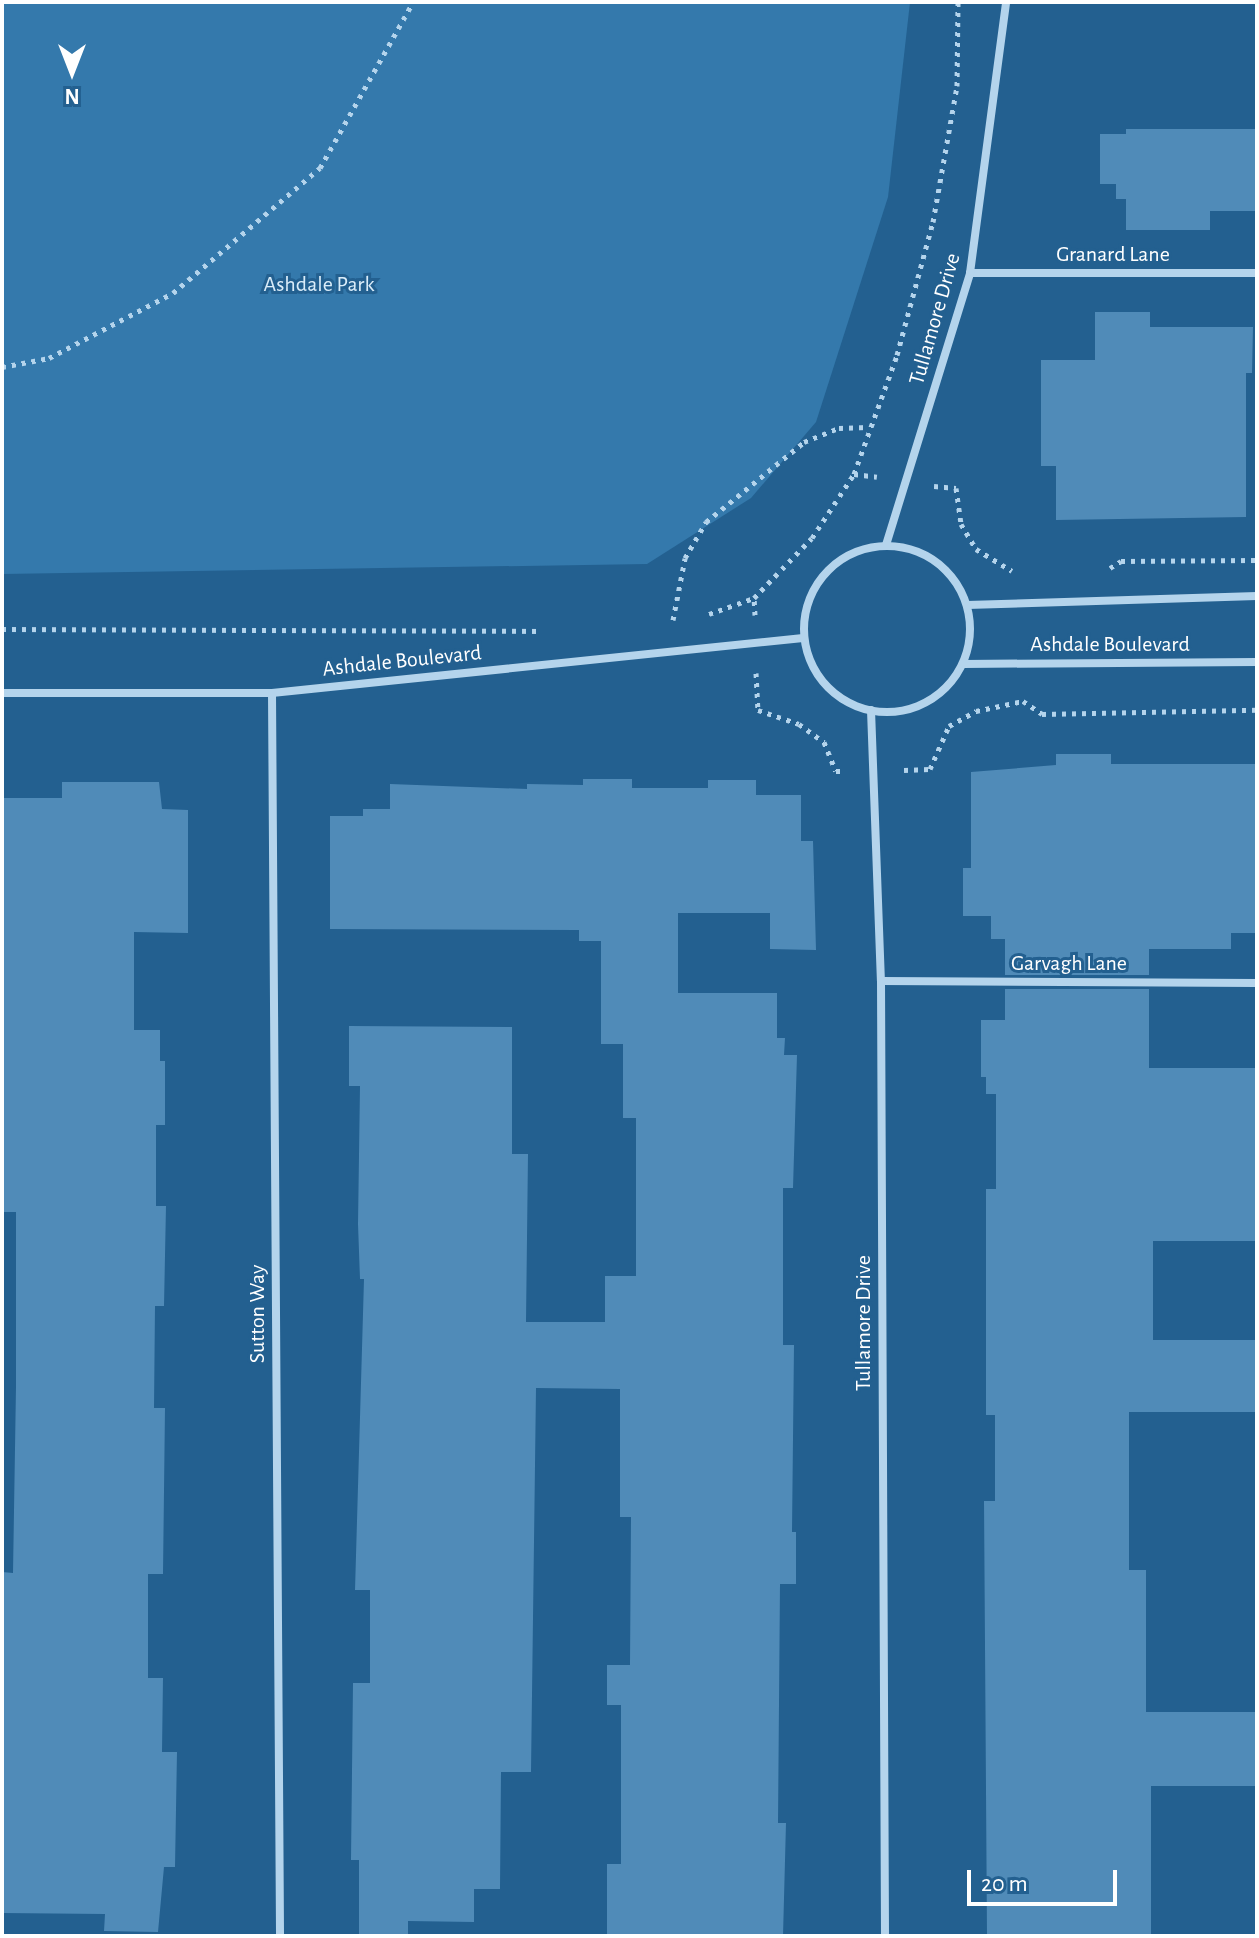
<!DOCTYPE html>
<html>
<head>
<meta charset="utf-8">
<style>
  body { margin:0 }
  #map { position:relative; width:1259px; height:1938px; overflow:hidden; background:#236090; font-family:"Alegreya Sans",sans-serif }
  div>[style] { position:absolute }
  .green>* { inset:0; background:#3479ac }
  .building>* { inset:0; background:#508bb8 }
  .path>* { height:5px; margin-top:-2.5px; transform-origin:0; background:repeating-linear-gradient(90deg,#b4d4ec 0 4px,transparent 0 10px) }
  .minor>* { height:8px; margin:-4px; padding:0 4px; transform-origin:4px; border-radius:4px; background:#b4d4ec }
  .minor>.ring { margin:-4px; padding:0; box-sizing:content-box; background:none; border:8px solid #b4d4ec; border-radius:50% }
  span { translate:-50% -50%; white-space:nowrap; text-align:center; line-height:1.15; -webkit-text-stroke:6px #236090; paint-order:stroke }
  .street-label { font-size:22px; color:#fff }
  .park-label { font-size:22px; color:#d9ecf9 }
  .frame { position:absolute; inset:0; border:4px solid #fff; pointer-events:none }
  .north { position:absolute; left:32px; top:32px; width:80px; height:80px; -webkit-text-stroke:6px #236090; paint-order:stroke; rotate:180deg; font-size:22px; font-weight:700; line-height:32px; text-align:center; color:#fff }
  .north::after { content:''; display:block; margin:auto; width:28px; height:36px; background:#fff; clip-path:polygon(50% 0,100% 100%,50% 72%,0 100%) }
  .scale { position:absolute; left:967px; top:1870px; width:150px; height:36px; box-sizing:border-box; border:4px solid #fff; border-top:0; padding-left:10px; font-size:24px; line-height:28px; white-space:nowrap; color:#fff; -webkit-text-stroke:6px #236090; paint-order:stroke }
</style>
</head>
<body>
<div id="map">
  <div class="green">
    <i style="clip-path:polygon(2px 2px,910px 2px,888px 197px,816px 422px,751px 498px,647px 564px,2px 574px)"></i>
  </div>
  <div class="building">
    <i style="clip-path:polygon(1126px 129px,1257px 129px,1257px 211px,1210px 211px,1210px 230px,1126px 230px,1126px 199px,1116px 199px,1116px 184px,1100px 184px,1100px 134px,1126px 134px)"></i>
    <i style="clip-path:polygon(1095px 312px,1150px 312px,1150px 327px,1253px 327px,1252px 373px,1246px 373px,1246px 517px,1056px 520px,1056px 466px,1041px 466px,1041px 360px,1095px 360px)"></i>
    <i style="clip-path:polygon(1056px 754px,1111px 754px,1111px 764px,1257px 764px,1257px 933px,1231px 933px,1231px 949px,1149px 949px,1149px 975px,1005px 975px,1005px 939px,991px 939px,991px 916px,963px 916px,963px 868px,971px 868px,971px 772px,1056px 765px)"></i>
    <i style="clip-path:polygon(583px 779px,632px 779px,632px 788px,708px 788px,708px 780px,756px 780px,756px 795px,801px 795px,801px 841px,813px 841px,816px 950px,770px 949px,770px 913px,678px 913px,678px 993px,777px 993px,777px 1038px,785px 1038px,784px 1055px,797px 1055px,793px 1188px,783px 1188px,783px 1345px,794px 1345px,792px 1532px,796px 1532px,796px 1584px,780px 1584px,778px 1823px,786px 1823px,783px 1936px,607px 1936px,607px 1864px,621px 1864px,621px 1705px,607px 1705px,607px 1665px,630px 1665px,631px 1517px,620px 1517px,620px 1389px,536px 1388px,531px 1772px,501px 1772px,500px 1889px,474px 1889px,474px 1922px,408px 1921px,408px 1936px,359px 1936px,359px 1860px,351px 1860px,353px 1683px,370px 1683px,370px 1590px,355px 1590px,364px 1279px,360px 1279px,358px 1224px,360px 1086px,349px 1086px,349px 1026px,512px 1027px,512px 1154px,528px 1154px,526px 1322px,605px 1322px,605px 1276px,636px 1276px,636px 1118px,623px 1118px,623px 1044px,601px 1044px,601px 941px,579px 941px,579px 930px,330px 929px,330px 816px,363px 816px,363px 809px,390px 809px,390px 784px,527px 789px,527px 784px,583px 785px)"></i>
    <i style="clip-path:polygon(62px 782px,159px 782px,162px 809px,188px 810px,188px 933px,134px 932px,134px 1030px,160px 1030px,160px 1061px,165px 1061px,165px 1125px,156px 1125px,156px 1206px,166px 1206px,164px 1306px,155px 1306px,154px 1408px,165px 1408px,163px 1574px,148px 1574px,148px 1678px,163px 1678px,162px 1752px,177px 1752px,175px 1867px,164px 1867px,158px 1932px,104px 1931px,105px 1914px,2px 1913px,2px 1572px,13px 1573px,16px 1386px,16px 1212px,2px 1212px,2px 798px,62px 798px)"></i>
    <i style="clip-path:polygon(1005px 989px,1149px 989px,1149px 1068px,1257px 1068px,1257px 1241px,1153px 1241px,1153px 1340px,1257px 1340px,1257px 1412px,1129px 1412px,1129px 1570px,1146px 1570px,1146px 1712px,1257px 1712px,1257px 1786px,1151px 1786px,1151px 1935px,987px 1936px,984px 1501px,995px 1501px,995px 1415px,986px 1415px,986px 1189px,996px 1189px,996px 1094px,986px 1094px,986px 1077px,981px 1077px,981px 1020px,1005px 1020px)"></i>
  </div>
  <div class="path">
    <i style="left:2px;top:367px;width:48px;rotate:-10.8deg"></i>
    <i style="left:49px;top:358px;width:140px;rotate:-27.7deg"></i>
    <i style="left:173px;top:293px;width:193px;rotate:-40.4deg"></i>
    <i style="left:320px;top:168px;width:190px;rotate:-60.7deg"></i>
    <i style="left:854px;top:474px;width:23px;rotate:7deg"></i>
    <i style="left:934px;top:486px;width:22px;rotate:5deg"></i>
    <i style="left:956px;top:488px;width:36px;rotate:82deg"></i>
    <i style="left:961px;top:524px;width:29px;rotate:59deg"></i>
    <i style="left:976px;top:549px;width:42px;rotate:31.4deg"></i>
    <i style="left:1110px;top:568px;width:13px;rotate:-32deg"></i>
    <i style="left:1121px;top:561px;width:136px;rotate:-0.4deg"></i>
    <i style="left:709px;top:614px;width:48px;rotate:-19.6deg"></i>
    <i style="left:755px;top:615px;width:17px;rotate:-93deg"></i>
    <i style="left:754px;top:598px;width:83px;rotate:-46deg"></i>
    <i style="left:812px;top:538px;width:77px;rotate:-56.7deg"></i>
    <i style="left:854px;top:474px;width:127px;rotate:-70.1deg"></i>
    <i style="left:897px;top:355px;width:138px;rotate:-74.9deg"></i>
    <i style="left:933px;top:222px;width:138px;rotate:-80deg"></i>
    <i style="left:957px;top:86px;width:84px;rotate:-89.3deg"></i>
    <i style="left:673px;top:620px;width:63px;rotate:-79deg"></i>
    <i style="left:685px;top:558px;width:42px;rotate:-59.7deg"></i>
    <i style="left:706px;top:522px;width:127px;rotate:-39.2deg"></i>
    <i style="left:804px;top:442px;width:38px;rotate:-22deg"></i>
    <i style="left:839px;top:428px;width:29px;rotate:-2deg"></i>
    <i style="left:2px;top:629px;width:539px;rotate:0.21deg"></i>
    <i style="left:756px;top:673px;width:37px;rotate:87deg"></i>
    <i style="left:758px;top:710px;width:43px;rotate:18.9deg"></i>
    <i style="left:799px;top:724px;width:31px;rotate:36deg"></i>
    <i style="left:824px;top:742px;width:31px;rotate:68deg"></i>
    <i style="left:836px;top:771px;width:6px"></i>
    <i style="left:904px;top:770px;width:26px;rotate:-2deg"></i>
    <i style="left:930px;top:769px;width:47px;rotate:-66.2deg"></i>
    <i style="left:949px;top:726px;width:31px;rotate:-29deg"></i>
    <i style="left:976px;top:711px;width:48px;rotate:-12deg"></i>
    <i style="left:1023px;top:701px;width:23px;rotate:34deg"></i>
    <i style="left:1042px;top:714px;width:215px;rotate:-1.1deg"></i>
  </div>
  <div class="minor">
    <i style="left:970px;top:273px;width:287px"></i>
    <i style="left:886px;top:545px;width:285px;rotate:-72.8deg"></i>
    <i style="left:970px;top:273px;width:273px;rotate:-82.4deg"></i>
    <i class="ring" style="left:804px;top:546px;width:158px;height:158px"></i>
    <i style="left:967px;top:605px;width:290px;rotate:-1.8deg"></i>
    <i style="left:963px;top:664px;width:294px;rotate:-0.4deg"></i>
    <i style="left:2px;top:693px;width:270px"></i>
    <i style="left:272px;top:693px;width:534px;rotate:-5.91deg"></i>
    <i style="left:272px;top:693px;width:1243px;rotate:89.63deg"></i>
    <i style="left:871px;top:710px;width:271px;rotate:87.9deg"></i>
    <i style="left:881px;top:981px;width:955px;rotate:89.76deg"></i>
    <i style="left:881px;top:981px;width:376px;rotate:0.3deg"></i>
  </div>
  <div class="street-label">
    <span style="left:1113px;top:255px">Granard Lane</span>
    <span style="left:935px;top:319px;rotate:-74deg">Tullamore Drive</span>
    <span style="left:1110px;top:645px">Ashdale Boulevard</span>
    <span style="left:402px;top:661px;rotate:-6deg">Ashdale Boulevard</span>
    <span style="left:1069px;top:964px">Garvagh Lane</span>
    <span style="left:258px;top:1314px;rotate:-90deg">Sutton Way</span>
    <span style="left:864px;top:1323px;rotate:-90deg">Tullamore Drive</span>
  </div>
  <div class="park-label">
    <span style="left:319px;top:285px">Ashdale Park</span>
  </div>
  <div class="frame"></div>
  <div class="north">N</div>
  <div class="scale">20 m</div>
</div>
</body>
</html>
